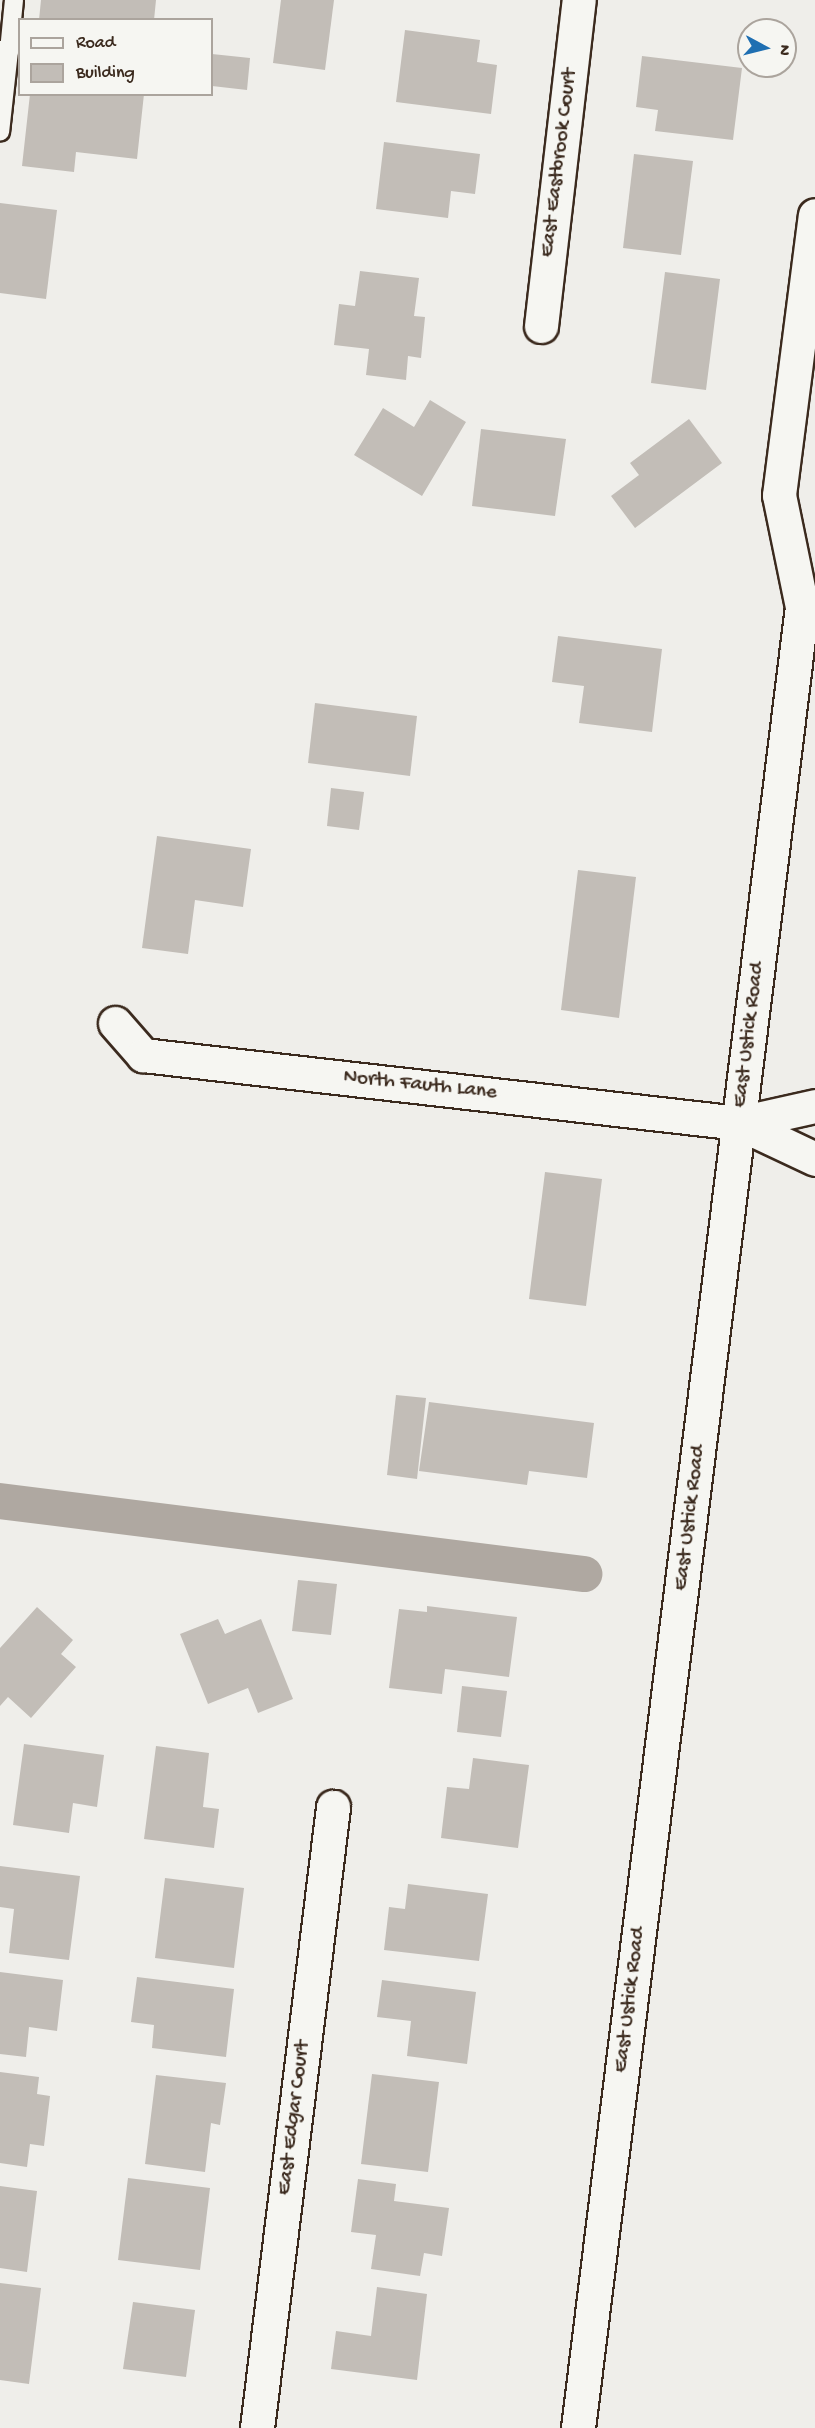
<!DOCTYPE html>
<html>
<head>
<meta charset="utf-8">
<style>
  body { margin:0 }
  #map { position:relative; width:815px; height:2428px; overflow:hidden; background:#efeeea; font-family:"Gochi Hand",sans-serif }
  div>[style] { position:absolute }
  .canal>* { height:36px; margin:-18px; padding:0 18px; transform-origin:18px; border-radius:18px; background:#afa8a1 }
  .building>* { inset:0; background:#c2bdb7 }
  .roads { filter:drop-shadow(2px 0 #3b2a1e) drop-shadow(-2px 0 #3b2a1e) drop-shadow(0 2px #3b2a1e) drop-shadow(0 -2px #3b2a1e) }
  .service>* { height:18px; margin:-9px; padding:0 9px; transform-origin:9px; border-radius:9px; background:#f6f6f2 }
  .minor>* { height:33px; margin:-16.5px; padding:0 16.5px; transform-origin:16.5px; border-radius:16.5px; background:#f6f6f2 }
  .secondary>* { height:33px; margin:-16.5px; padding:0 16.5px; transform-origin:16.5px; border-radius:16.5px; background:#f6f6f2 }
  span { translate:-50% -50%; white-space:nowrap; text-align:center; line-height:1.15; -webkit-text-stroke:6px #f6f6f2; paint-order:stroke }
  .street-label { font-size:21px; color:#3b2a1e }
  .legend { position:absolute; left:18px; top:18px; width:195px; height:78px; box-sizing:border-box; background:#f6f6f2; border:2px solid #aba49d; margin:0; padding:8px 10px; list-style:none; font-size:18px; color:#3b2a1e }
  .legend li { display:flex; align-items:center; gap:12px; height:30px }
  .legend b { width:30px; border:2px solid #aba49d }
  .north { position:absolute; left:737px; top:18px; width:60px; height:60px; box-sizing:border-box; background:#f6f6f2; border:2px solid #aba49d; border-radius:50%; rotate:97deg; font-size:16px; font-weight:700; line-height:24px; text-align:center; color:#3b2a1e }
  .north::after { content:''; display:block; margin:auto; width:21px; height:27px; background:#1f6fb2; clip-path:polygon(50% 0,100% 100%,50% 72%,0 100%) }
</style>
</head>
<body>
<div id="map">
  <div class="canal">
    <i style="left:0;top:1501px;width:589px;rotate:7.13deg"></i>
  </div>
  <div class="building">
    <i style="clip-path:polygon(41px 0,156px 0,154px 20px,39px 20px)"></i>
    <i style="clip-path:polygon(281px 0,334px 0,325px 70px,273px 63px)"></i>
    <i style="clip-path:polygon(405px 30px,480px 40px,477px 62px,497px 65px,491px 114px,396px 102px)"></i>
    <i style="clip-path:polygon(212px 54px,250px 58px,247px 90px,212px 86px)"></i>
    <i style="clip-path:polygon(642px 56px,742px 68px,733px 140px,655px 131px,658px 110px,636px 107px)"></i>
    <i style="clip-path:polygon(30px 94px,144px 94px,137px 159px,76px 152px,74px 172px,22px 166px)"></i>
    <i style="clip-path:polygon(384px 142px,480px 154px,475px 194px,451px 191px,448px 218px,376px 209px)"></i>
    <i style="clip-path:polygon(634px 154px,693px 161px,681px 255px,623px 248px)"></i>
    <i style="clip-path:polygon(0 203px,57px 210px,46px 299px,0 293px)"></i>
    <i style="clip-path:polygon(360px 271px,419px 278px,414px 316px,425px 317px,421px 358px,408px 356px,406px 380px,366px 375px,369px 349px,334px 345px,339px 304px,355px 306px)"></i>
    <i style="clip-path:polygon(665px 272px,720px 279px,706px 390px,651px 383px)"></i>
    <i style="clip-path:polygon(430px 400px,466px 422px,422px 496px,354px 455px,383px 408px,414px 427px)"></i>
    <i style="clip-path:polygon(689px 419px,722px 463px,635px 528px,611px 496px,639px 475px,630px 463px)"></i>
    <i style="clip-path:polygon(481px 429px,566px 439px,555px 516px,472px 506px)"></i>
    <i style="clip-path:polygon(558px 636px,662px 649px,652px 732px,579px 723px,584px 686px,552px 682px)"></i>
    <i style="clip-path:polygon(315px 703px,417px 716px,410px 776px,308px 763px)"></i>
    <i style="clip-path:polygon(331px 788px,364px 792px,359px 830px,327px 826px)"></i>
    <i style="clip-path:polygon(157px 836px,251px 849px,243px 907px,195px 900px,188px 954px,142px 948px)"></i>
    <i style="clip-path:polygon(578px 870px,636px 877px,619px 1018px,561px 1010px)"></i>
    <i style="clip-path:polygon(545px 1172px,602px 1179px,586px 1306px,529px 1299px)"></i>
    <i style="clip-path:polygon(396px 1395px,426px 1398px,417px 1479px,387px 1475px)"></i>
    <i style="clip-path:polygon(429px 1402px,594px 1423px,587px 1478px,529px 1471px,527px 1485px,419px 1471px)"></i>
    <i style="clip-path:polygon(298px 1580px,337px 1584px,331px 1635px,292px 1631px)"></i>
    <i style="clip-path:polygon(427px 1606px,517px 1617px,509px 1677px,445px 1669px,442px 1694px,389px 1688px,399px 1609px,427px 1612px)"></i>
    <i style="clip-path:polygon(37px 1607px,73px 1640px,61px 1654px,76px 1667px,31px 1718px,8px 1697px,0 1706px,0 1648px)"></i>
    <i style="clip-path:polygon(218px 1619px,225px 1634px,261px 1619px,293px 1699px,258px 1713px,248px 1688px,208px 1704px,180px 1634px)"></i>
    <i style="clip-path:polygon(462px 1686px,507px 1691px,501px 1737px,457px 1732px)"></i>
    <i style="clip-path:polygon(24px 1744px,104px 1755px,97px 1807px,73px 1803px,69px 1833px,13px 1825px)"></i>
    <i style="clip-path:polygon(156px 1746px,209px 1753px,203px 1807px,219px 1809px,214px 1848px,144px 1839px)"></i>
    <i style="clip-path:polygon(473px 1758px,529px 1765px,518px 1848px,441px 1838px,447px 1787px,469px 1789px)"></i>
    <i style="clip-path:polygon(0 1866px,80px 1876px,69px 1960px,9px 1953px,14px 1909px,0 1907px)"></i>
    <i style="clip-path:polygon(165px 1878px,244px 1888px,234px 1968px,155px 1958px)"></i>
    <i style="clip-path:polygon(408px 1884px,488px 1894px,479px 1961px,384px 1950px,389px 1907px,405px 1909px)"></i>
    <i style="clip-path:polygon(0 1972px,63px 1980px,57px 2031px,29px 2027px,26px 2057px,0 2054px)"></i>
    <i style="clip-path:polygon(137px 1977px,234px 1989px,226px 2057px,152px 2048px,154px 2025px,131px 2022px)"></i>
    <i style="clip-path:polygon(382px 1980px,476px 1992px,467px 2064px,407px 2056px,411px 2021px,377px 2017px)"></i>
    <i style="clip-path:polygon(0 2072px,39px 2077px,37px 2094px,50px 2096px,44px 2146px,30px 2144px,27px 2167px,0 2163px)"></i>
    <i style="clip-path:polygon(372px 2074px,439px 2082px,428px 2172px,361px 2164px)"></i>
    <i style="clip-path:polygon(156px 2075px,226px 2083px,220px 2125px,211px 2123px,205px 2172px,145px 2164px)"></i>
    <i style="clip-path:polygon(128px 2178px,210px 2188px,200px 2270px,118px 2260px)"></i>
    <i style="clip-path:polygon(358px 2179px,396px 2184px,394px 2201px,449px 2208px,442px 2256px,424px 2253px,420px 2276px,371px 2269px,376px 2235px,351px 2232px)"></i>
    <i style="clip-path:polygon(0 2186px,37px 2191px,27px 2272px,0 2268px)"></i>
    <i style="clip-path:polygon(0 2283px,41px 2288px,29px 2384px,0 2380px)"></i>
    <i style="clip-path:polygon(377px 2287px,427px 2294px,417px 2380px,331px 2369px,336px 2331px,371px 2336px)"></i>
    <i style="clip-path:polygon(133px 2302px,195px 2310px,186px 2377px,123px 2369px)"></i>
  </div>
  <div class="roads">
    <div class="service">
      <i style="left:0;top:50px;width:9px;rotate:6deg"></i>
      <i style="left:9px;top:51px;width:81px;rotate:96.3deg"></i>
      <i style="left:9px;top:51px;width:51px;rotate:-84.4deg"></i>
    </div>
    <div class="minor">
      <i style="left:541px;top:326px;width:328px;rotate:-83.4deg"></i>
      <i style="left:115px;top:1023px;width:43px;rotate:48.8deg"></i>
      <i style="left:143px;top:1055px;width:600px;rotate:6.51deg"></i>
      <i style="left:739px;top:1123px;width:84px;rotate:25.3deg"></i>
      <i style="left:739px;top:1123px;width:78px;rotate:-12.6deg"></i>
      <i style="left:257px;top:2428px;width:626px;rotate:-83.02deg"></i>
    </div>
    <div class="secondary">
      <i style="left:578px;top:2428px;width:1835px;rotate:-82.99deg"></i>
      <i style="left:802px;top:607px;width:114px;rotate:-101.6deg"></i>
      <i style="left:779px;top:495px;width:282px;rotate:-82.7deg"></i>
    </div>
  </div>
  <div class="street-label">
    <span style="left:560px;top:163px;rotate:-83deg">East Eastbrook Court</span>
    <span style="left:750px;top:1035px;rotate:-83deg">East Ustick Road</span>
    <span style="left:420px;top:1086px;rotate:6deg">North Fauth Lane</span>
    <span style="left:691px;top:1518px;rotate:-83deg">East Ustick Road</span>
    <span style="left:631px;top:2000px;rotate:-83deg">East Ustick Road</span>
    <span style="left:295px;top:2118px;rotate:-83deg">East Edgar Court</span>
  </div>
  <ul class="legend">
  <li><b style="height:8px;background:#f6f6f2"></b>Road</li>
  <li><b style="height:16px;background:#c2bdb7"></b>Building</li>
  </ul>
  <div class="north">N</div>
</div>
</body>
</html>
